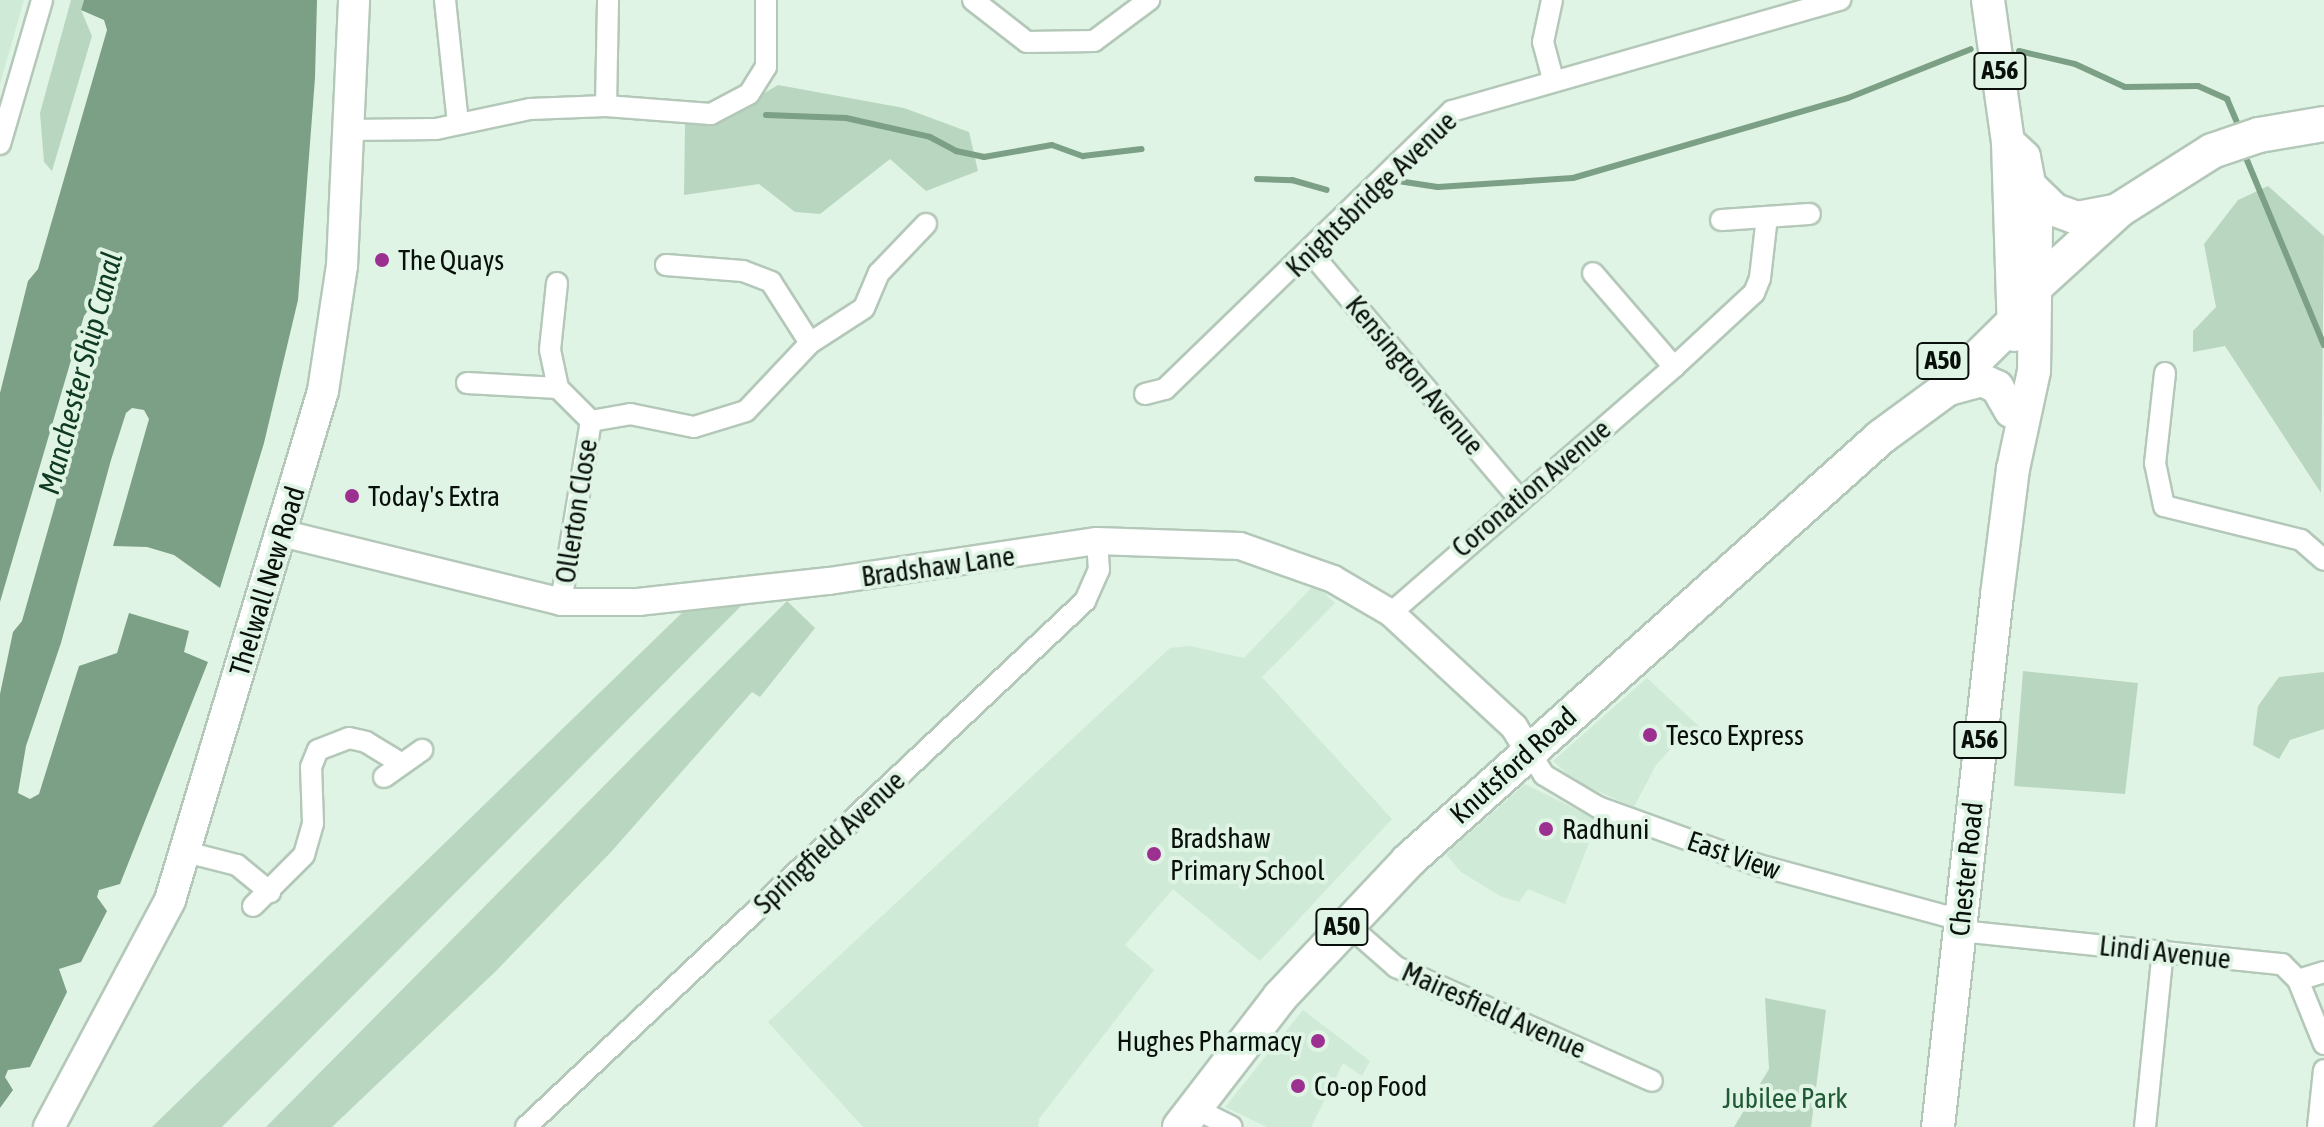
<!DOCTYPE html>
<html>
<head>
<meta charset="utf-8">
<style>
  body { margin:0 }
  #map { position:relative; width:2324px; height:1127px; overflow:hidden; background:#dff4e4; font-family:"Asap Condensed",sans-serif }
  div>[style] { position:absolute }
  .built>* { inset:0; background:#cfead6 }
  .green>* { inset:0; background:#b9d6c0 }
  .water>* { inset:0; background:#7ca085 }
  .stream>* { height:6px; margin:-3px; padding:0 3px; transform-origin:3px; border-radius:3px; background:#7ca085 }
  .roads { filter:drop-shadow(2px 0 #b4c8b9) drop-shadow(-2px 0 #b4c8b9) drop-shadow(0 2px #b4c8b9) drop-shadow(0 -2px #b4c8b9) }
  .minor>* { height:20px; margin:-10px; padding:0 10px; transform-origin:10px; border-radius:10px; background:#fff }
  .tertiary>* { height:26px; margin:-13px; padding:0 13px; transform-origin:13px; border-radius:13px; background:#fff }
  .secondary>* { height:30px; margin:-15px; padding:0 15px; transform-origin:15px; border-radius:15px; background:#fff }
  .primary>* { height:32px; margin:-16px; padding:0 16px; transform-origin:16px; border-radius:16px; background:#fff }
  .trunk>* { height:34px; margin:-17px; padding:0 17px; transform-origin:17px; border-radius:17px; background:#fff }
  .dots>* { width:22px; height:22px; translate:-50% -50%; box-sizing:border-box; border:4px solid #dff4e4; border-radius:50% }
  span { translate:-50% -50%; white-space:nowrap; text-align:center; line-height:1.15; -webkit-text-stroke:8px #dff4e4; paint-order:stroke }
  .shield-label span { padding:2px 6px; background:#dff4e4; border:2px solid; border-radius:6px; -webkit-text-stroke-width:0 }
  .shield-label { font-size:26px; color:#09100b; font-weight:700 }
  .street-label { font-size:28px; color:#09100b }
  .poi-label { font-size:28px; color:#09100b }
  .left { translate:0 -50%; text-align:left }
  .right { translate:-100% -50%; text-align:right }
  .park-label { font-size:28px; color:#215a36 }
  .water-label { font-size:30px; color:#0f3b20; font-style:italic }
</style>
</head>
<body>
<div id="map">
  <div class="built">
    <i style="clip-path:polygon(0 0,24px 0,0 84px)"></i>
    <i style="clip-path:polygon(1315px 584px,1335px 603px,1262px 677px,1392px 819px,1260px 961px,1173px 889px,1125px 945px,1154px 970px,1039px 1119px,1038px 1127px,863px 1127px,768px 1022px,1170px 648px,1190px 646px,1244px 658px)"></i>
    <i style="clip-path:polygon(1647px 678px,1705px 732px,1689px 746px,1677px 742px,1656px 765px,1634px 807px,1576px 782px,1553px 761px)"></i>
    <i style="clip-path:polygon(1525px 784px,1598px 820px,1565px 904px,1528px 889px,1519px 902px,1500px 896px,1461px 872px,1446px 854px)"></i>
    <i style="clip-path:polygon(1303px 1010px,1370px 1061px,1362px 1076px,1343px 1063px,1311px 1127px,1267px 1127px,1225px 1107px)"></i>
  </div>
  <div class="green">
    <i style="clip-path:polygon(71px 0,84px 0,81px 10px,92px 36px,52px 171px,44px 162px,40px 113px)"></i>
    <i style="clip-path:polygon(778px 85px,904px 108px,969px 132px,978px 171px,926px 191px,890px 159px,820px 214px,795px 212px,759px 184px,684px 195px,685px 124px,723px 118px)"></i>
    <i style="clip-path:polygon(2268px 186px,2324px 236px,2321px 493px,2225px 346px,2193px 352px,2193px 331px,2216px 307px,2204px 244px,2238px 200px)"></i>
    <i style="clip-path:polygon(787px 601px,815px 628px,760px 697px,752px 692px,611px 852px,496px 971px,332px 1127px,266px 1127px)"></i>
    <i style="clip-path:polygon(744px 603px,222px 1127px,152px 1127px,689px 606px)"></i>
    <i style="clip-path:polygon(2023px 671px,2138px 683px,2125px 794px,2014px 786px)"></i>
    <i style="clip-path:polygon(2324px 672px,2324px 729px,2290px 740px,2279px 759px,2253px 745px,2258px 706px,2279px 677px)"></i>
    <i style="clip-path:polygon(1765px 998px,1826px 1010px,1811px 1127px,1734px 1127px,1769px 1069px)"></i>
  </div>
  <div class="water">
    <i style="clip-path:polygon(84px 0,317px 0,315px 78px,298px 300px,264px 443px,220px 588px,174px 555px,147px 547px,113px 546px,149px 419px,144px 410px,132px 408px,126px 413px,111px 460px,61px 643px,26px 746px,18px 793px,30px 799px,39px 794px,79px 666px,117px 653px,129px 613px,189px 631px,184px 652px,208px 662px,120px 884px,99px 890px,97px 897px,107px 911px,81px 962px,59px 969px,67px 992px,30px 1067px,8px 1070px,5px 1077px,13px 1090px,0 1108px,0 694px,13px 632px,22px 621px,123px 266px,112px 254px,99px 263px,92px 305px,84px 316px,0 602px,0 393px,28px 281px,38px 269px,107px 30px,104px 20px,81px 10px)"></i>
  </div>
  <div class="stream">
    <i style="left:2019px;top:51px;width:57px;rotate:13.1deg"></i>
    <i style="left:2075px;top:64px;width:55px;rotate:24.7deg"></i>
    <i style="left:2125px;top:87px;width:73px;rotate:-0.8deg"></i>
    <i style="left:2198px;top:86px;width:32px;rotate:24deg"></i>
    <i style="left:2227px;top:99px;width:34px;rotate:67deg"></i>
    <i style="left:766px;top:115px;width:80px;rotate:2.1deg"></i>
    <i style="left:846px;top:118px;width:86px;rotate:12.7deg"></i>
    <i style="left:930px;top:137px;width:30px;rotate:28deg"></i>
    <i style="left:956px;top:151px;width:29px;rotate:12deg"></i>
    <i style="left:984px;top:157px;width:69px;rotate:-10deg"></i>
    <i style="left:1052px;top:145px;width:33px;rotate:20deg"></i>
    <i style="left:1083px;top:156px;width:59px;rotate:-6.8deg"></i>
    <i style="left:2244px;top:153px;width:208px;rotate:67.4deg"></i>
    <i style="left:1257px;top:179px;width:35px;rotate:2deg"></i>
    <i style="left:1292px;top:180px;width:36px;rotate:16deg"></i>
    <i style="left:1398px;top:181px;width:40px;rotate:8.5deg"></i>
    <i style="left:1438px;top:187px;width:135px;rotate:-3.8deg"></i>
    <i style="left:1573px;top:178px;width:286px;rotate:-16.2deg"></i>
    <i style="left:1848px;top:98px;width:132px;rotate:-21.7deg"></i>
  </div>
  <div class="roads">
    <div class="minor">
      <i style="left:445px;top:0;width:124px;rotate:84deg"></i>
      <i style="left:973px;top:0;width:68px;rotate:37.9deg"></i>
      <i style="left:1027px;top:42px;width:67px;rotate:-0.9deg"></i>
      <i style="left:1094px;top:41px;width:69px;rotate:-36.7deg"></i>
      <i style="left:1552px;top:0;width:43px;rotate:102.1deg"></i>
      <i style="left:1543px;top:42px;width:38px;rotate:75deg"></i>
      <i style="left:606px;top:106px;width:106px;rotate:-88.9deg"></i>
      <i style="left:349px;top:130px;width:87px;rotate:-0.7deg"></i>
      <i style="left:436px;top:129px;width:96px;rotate:-12deg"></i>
      <i style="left:530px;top:109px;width:76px;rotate:-2.3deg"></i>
      <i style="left:606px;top:106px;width:105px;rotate:4.4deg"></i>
      <i style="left:711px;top:114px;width:43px;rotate:-27.8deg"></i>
      <i style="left:749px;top:94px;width:32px;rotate:-58deg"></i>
      <i style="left:766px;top:67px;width:67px;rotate:-90deg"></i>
      <i style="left:0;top:144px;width:150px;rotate:-73.7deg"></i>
      <i style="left:1721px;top:220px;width:89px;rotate:-3.9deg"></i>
      <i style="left:1311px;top:253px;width:321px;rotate:49.7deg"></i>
      <i style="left:666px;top:265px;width:77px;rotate:4.5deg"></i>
      <i style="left:743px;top:271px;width:30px;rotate:21deg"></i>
      <i style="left:771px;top:282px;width:72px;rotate:57.4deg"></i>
      <i style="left:557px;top:283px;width:67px;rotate:96deg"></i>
      <i style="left:550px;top:350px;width:39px;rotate:78deg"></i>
      <i style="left:1674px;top:367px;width:109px;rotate:-42.8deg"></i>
      <i style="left:1754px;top:293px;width:16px;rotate:-68deg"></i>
      <i style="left:1760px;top:278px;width:61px;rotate:-83.5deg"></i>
      <i style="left:2165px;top:373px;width:91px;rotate:96.3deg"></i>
      <i style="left:2155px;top:463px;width:44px;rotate:78.2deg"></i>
      <i style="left:2164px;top:506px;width:141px;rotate:13.9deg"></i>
      <i style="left:2301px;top:540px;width:30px;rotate:41deg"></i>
      <i style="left:467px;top:383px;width:91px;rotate:3.1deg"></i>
      <i style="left:558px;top:388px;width:47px;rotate:45deg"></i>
      <i style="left:1145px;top:394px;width:21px;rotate:-14deg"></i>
      <i style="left:1165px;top:389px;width:400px;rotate:-44.1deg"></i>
      <i style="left:1452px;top:111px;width:404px;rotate:-16deg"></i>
      <i style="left:561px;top:602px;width:183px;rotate:-80.6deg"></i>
      <i style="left:591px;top:421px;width:40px;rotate:-10deg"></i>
      <i style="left:630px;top:414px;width:65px;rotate:11.5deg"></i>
      <i style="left:694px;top:427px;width:54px;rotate:-17.1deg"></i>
      <i style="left:746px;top:411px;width:93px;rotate:-46.7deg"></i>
      <i style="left:810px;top:343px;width:64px;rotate:-32.9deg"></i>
      <i style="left:864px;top:308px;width:38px;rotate:-67deg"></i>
      <i style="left:879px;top:273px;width:68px;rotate:-46.2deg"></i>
      <i style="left:1391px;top:613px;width:375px;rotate:-41deg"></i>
      <i style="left:1674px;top:367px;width:124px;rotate:-130.8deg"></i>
      <i style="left:1529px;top:751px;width:28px;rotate:58deg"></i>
      <i style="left:1544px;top:775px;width:63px;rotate:30.7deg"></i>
      <i style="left:1598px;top:807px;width:170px;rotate:19.9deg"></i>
      <i style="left:1758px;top:865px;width:198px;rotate:15.2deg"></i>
      <i style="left:1949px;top:917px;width:26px;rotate:36deg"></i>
      <i style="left:1970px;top:932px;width:314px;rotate:5.9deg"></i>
      <i style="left:2282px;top:964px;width:23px;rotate:45deg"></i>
      <i style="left:2298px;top:980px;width:69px;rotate:67.9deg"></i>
      <i style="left:384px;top:777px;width:47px;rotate:-35.4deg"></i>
      <i style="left:186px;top:852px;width:53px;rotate:14.3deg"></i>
      <i style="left:237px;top:865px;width:43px;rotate:39.3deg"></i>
      <i style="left:253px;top:906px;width:72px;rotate:-45deg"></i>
      <i style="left:304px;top:855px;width:33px;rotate:-74deg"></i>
      <i style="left:313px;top:823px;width:56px;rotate:-92deg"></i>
      <i style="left:311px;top:767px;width:18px;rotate:-68deg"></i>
      <i style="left:318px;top:750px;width:33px;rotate:-21deg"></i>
      <i style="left:349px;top:738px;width:17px;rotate:13deg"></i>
      <i style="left:366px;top:742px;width:42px;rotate:31.4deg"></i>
      <i style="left:1346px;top:923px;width:67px;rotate:41.3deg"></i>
      <i style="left:1396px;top:967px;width:280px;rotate:24deg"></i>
      <i style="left:2298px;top:980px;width:27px;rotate:-17deg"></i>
      <i style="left:1194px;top:1108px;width:42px;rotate:26.6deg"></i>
      <i style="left:526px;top:1127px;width:768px;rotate:-43.26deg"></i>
      <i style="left:1085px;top:601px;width:34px;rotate:-66deg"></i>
      <i style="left:1099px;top:570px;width:29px;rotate:-94deg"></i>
      <i style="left:2145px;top:1127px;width:177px;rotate:-84.2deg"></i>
      <i style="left:2318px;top:1127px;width:57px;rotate:-84deg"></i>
    </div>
    <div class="tertiary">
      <i style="left:281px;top:533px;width:288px;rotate:13.8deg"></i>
      <i style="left:561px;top:602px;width:77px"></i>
      <i style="left:638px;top:602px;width:192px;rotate:-6.3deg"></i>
      <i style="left:829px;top:581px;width:271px;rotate:-8.5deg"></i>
      <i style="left:1097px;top:541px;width:143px;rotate:2deg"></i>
      <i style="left:1240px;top:546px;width:99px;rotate:19.5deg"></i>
      <i style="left:1333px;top:579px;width:67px;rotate:30.4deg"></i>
      <i style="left:1391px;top:613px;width:168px;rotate:42.8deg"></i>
      <i style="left:1514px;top:727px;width:28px;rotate:58deg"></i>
    </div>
    <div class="secondary">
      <i style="left:49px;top:1127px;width:257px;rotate:-61.9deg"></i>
      <i style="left:170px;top:900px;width:531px;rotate:-73.27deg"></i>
      <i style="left:323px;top:391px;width:126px;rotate:-81.4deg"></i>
      <i style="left:342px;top:266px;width:266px;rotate:-87.4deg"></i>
    </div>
    <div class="primary">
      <i style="left:1988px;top:0;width:143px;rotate:82deg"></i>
      <i style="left:2008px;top:142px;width:193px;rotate:88.2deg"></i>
      <i style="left:2031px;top:187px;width:33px;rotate:44deg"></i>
      <i style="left:2055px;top:210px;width:23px;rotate:20deg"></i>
      <i style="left:2077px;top:218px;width:43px;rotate:-10.8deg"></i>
      <i style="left:1945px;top:390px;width:38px;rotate:-15deg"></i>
      <i style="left:1982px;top:380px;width:17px;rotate:25deg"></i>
      <i style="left:1997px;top:387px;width:28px;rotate:60deg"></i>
      <i style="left:1938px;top:1127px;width:535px;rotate:-83.67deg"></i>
      <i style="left:1997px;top:595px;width:127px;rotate:-82.8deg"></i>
      <i style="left:2013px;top:469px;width:100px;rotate:-77.9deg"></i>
      <i style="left:2034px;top:371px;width:151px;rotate:-89.2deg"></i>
      <i style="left:2036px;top:220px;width:64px;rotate:-100.8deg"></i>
      <i style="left:2024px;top:157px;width:22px;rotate:-137deg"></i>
    </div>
    <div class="trunk">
      <i style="left:1180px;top:1127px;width:164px;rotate:-52.4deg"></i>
      <i style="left:1280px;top:997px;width:187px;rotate:-46.7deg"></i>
      <i style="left:1408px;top:861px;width:635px;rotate:-41.87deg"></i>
      <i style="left:1881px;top:437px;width:79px;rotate:-36.3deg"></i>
      <i style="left:1945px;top:390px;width:97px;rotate:-44.6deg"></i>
      <i style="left:2014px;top:322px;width:44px;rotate:-58.1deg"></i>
      <i style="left:2037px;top:285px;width:111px;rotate:-42.4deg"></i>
      <i style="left:2119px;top:210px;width:110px;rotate:-32.4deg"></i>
      <i style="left:2212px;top:151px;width:50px;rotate:-18.8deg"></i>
      <i style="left:2259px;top:135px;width:66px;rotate:-9.6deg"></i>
    </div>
  </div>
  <div class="dots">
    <i style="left:382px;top:260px;background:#9c3090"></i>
    <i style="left:352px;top:496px;background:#9c3090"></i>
    <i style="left:1650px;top:735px;background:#9c3090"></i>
    <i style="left:1546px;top:829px;background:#9c3090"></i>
    <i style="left:1154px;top:854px;background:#9c3090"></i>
    <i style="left:1318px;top:1041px;background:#9c3090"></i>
    <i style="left:1298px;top:1086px;background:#9c3090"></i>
  </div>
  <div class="shield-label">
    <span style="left:2000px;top:71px">A56</span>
    <span style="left:1943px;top:361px">A50</span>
    <span style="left:1980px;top:740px">A56</span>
    <span style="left:1342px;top:927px">A50</span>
  </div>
  <div class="street-label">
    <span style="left:1371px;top:194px;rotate:-44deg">Knightsbridge Avenue</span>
    <span style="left:1415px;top:375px;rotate:50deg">Kensington Avenue</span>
    <span style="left:1531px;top:488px;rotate:-40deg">Coronation Avenue</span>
    <span style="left:576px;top:511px;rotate:-81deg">Ollerton Close</span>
    <span style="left:938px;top:566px;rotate:-8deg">Bradshaw Lane</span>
    <span style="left:267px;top:581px;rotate:-73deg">Thelwall New Road</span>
    <span style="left:1513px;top:765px;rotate:-42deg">Knutsford Road</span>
    <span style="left:829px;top:842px;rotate:-43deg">Springfield Avenue</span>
    <span style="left:1734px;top:855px;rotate:19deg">East View</span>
    <span style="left:1966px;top:869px;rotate:-84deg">Chester Road</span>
    <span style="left:2165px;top:952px;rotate:6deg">Lindi Avenue</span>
    <span style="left:1494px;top:1010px;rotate:24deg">Mairesfield Avenue</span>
  </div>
  <div class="poi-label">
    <span class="left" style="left:398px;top:260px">The Quays</span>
    <span class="left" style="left:368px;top:496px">Today's Extra</span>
    <span class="left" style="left:1666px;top:735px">Tesco Express</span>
    <span class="left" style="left:1562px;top:829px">Radhuni</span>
    <span class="left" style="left:1170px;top:854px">Bradshaw<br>Primary School</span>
    <span class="right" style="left:1302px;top:1041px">Hughes Pharmacy</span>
    <span class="left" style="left:1314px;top:1086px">Co-op Food</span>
  </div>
  <div class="park-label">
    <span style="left:1785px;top:1098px">Jubilee Park</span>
  </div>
  <div class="water-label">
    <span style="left:80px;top:373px;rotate:-75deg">Manchester Ship Canal</span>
  </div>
</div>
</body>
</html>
